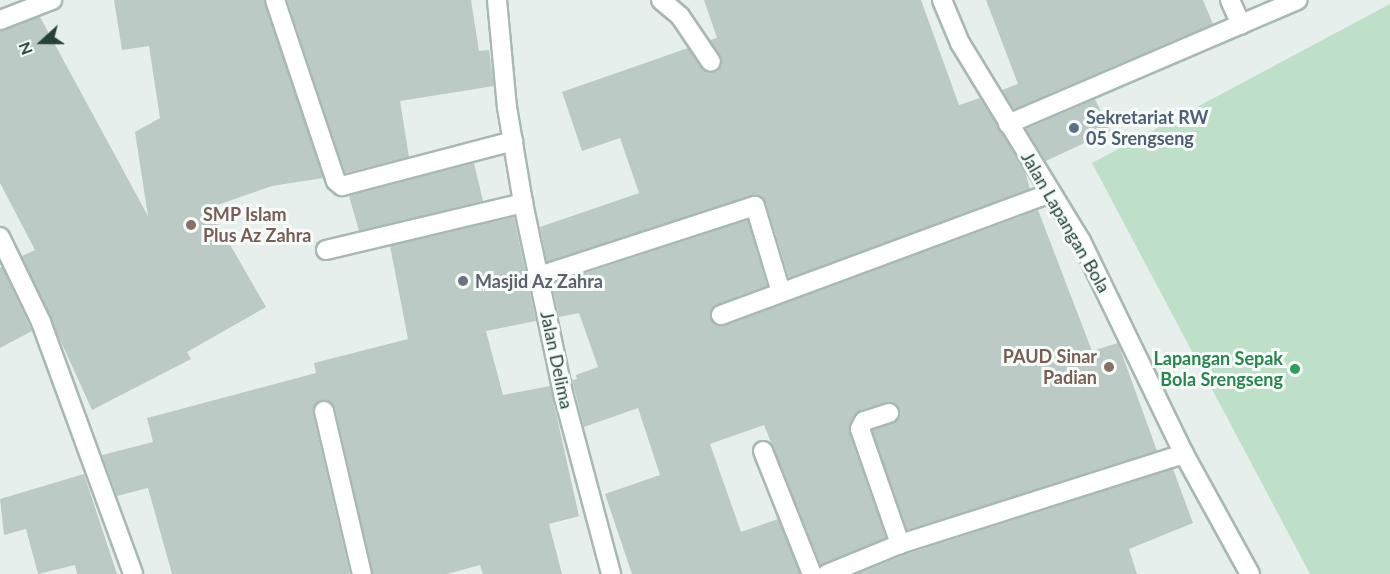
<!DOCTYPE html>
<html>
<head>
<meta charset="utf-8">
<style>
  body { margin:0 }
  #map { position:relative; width:1390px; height:574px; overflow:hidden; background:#e6efeb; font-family:Lato,sans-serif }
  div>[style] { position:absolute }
  .green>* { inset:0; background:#bfe0c8 }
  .building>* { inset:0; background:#bbcac4 }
  .roads { filter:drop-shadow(2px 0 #a8b8b2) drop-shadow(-2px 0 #a8b8b2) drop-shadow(0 2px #a8b8b2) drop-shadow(0 -2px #a8b8b2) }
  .minor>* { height:18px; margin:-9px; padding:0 9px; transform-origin:9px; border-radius:9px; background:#fff }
  .dots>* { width:16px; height:16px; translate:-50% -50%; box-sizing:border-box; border:3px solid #f7fbf9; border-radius:50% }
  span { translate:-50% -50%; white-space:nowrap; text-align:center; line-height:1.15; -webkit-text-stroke:6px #f7fbf9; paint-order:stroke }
  .service-label { font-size:18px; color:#4e5e75; font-weight:700 }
  .left { translate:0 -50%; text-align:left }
  .education-label { font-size:18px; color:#785e54; font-weight:700 }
  .right { translate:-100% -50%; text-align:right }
  .street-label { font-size:18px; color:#24423a }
  .worship-label { font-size:18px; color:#5b616d; font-weight:700 }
  .leisure-label { font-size:18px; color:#27864d; font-weight:700 }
  .north { position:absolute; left:12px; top:12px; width:60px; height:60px; -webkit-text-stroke:4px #f7fbf9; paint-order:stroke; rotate:249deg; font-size:16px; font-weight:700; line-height:24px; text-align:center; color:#24423a }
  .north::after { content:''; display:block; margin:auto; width:21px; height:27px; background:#24423a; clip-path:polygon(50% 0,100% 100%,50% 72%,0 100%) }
</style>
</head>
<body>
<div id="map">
  <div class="green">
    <i style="clip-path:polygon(1390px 4px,1390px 574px,1310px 574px,1092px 163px)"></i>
  </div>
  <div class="building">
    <i style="clip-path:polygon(114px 0,264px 0,323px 178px,272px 186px,209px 208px,266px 307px,187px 352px,191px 359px,92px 410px,22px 256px,35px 250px,0 183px,0 31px,40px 17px,148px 216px,135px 132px,160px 118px,149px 46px,122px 50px)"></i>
    <i style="clip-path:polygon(287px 0,471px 0,479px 51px,489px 50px,494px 86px,400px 101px,409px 157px,345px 173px)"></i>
    <i style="clip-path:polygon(704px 0,921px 0,959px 105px,980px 98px,1025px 171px,1030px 189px,789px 278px,766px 203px,757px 195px,547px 262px,540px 227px,639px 193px,620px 138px,582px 151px,562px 92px,688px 48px,706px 72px,717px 72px,722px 61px,710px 40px,717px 38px)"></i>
    <i style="clip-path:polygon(986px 0,1203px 0,1213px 24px,1014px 109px,1002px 90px,1018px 84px)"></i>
    <i style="clip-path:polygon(1095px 99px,1110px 131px,1046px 161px,1026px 129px)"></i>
    <i style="clip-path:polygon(474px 163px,483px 201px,359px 231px,349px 196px)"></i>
    <i style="clip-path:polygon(1038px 210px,1092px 351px,1118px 343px,1157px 451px,907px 530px,872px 430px,897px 421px,899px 409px,891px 402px,861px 410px,854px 416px,849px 432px,886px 538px,821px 565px,764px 425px,710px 444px,741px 532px,778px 519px,800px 574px,632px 574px,605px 494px,660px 475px,638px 408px,584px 427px,572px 380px,577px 379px,576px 375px,598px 367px,579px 313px,559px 317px,552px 284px,748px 220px,767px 286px,713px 307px,711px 319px,724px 326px)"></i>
    <i style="clip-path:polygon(514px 217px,536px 321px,486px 331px,503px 395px,550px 386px,579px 516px,549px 524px,562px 574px,483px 574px,480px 565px,447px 574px,373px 574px,335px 408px,322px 400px,316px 403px,313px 414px,350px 574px,172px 574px,148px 488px,117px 496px,102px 455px,153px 442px,147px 418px,316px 373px,314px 363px,408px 339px,390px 246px)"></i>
    <i style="clip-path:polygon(2px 267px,32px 331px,0 348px,0 268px)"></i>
    <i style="clip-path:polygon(1173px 469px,1193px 523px,1129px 549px,1137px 574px,857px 574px,904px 555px)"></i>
    <i style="clip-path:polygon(84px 474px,117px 574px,77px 574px,75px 565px,38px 574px,26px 529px,4px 535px,0 499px)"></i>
  </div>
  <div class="roads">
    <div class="minor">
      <i style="left:275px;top:0;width:191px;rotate:71.4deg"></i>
      <i style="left:336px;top:181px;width:8px;rotate:40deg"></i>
      <i style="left:342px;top:186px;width:177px;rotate:-14.7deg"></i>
      <i style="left:497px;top:0;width:107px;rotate:84.7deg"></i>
      <i style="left:507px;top:107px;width:97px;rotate:80.5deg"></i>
      <i style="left:523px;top:203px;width:198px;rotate:78.1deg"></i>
      <i style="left:564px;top:397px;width:183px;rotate:75.1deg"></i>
      <i style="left:661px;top:0;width:25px;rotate:40deg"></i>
      <i style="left:680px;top:16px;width:55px;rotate:56deg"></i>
      <i style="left:942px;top:0;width:47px;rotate:67.3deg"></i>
      <i style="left:960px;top:43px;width:232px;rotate:58.6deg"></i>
      <i style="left:1081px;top:241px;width:237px;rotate:64.2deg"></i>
      <i style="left:1184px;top:454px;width:137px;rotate:61.2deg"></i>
      <i style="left:1230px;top:0;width:27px;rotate:66deg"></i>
      <i style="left:0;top:20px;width:56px;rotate:-21deg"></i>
      <i style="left:1008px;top:124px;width:315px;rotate:-23.2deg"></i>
      <i style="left:0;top:237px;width:94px;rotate:64.2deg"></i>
      <i style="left:41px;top:322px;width:268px;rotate:69.9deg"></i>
      <i style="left:326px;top:250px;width:203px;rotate:-13.4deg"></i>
      <i style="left:539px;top:276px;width:227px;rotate:-18deg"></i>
      <i style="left:755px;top:206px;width:90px;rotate:73.2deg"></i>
      <i style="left:721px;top:315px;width:352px;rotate:-20.3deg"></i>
      <i style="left:324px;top:411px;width:167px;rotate:76.9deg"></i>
      <i style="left:889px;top:413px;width:26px;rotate:162deg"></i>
      <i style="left:864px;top:421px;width:9px;rotate:117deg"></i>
      <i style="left:860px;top:429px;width:122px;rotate:70.8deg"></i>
      <i style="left:763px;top:451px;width:132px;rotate:68.3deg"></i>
      <i style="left:827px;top:574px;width:79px;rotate:-22.3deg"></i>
      <i style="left:900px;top:544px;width:298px;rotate:-17.6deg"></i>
    </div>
  </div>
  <div class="dots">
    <i style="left:1074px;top:128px;background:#5c6f8a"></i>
    <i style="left:191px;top:225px;background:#8d6e63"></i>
    <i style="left:463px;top:281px;background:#6b7280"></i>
    <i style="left:1109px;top:367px;background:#8d6e63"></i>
    <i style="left:1295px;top:369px;background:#2e9e5b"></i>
  </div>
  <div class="service-label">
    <span class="left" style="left:1086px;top:128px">Sekretariat RW<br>05 Srengseng</span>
  </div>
  <div class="education-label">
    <span class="left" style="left:203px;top:225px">SMP Islam<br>Plus Az Zahra</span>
    <span class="right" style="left:1097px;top:367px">PAUD Sinar<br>Padian</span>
  </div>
  <div class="street-label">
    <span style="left:1066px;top:222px;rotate:60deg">Jalan Lapangan Bola</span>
    <span style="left:557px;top:360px;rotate:78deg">Jalan Delima</span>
  </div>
  <div class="worship-label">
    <span class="left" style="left:475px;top:281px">Masjid Az Zahra</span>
  </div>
  <div class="leisure-label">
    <span class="right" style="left:1283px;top:369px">Lapangan Sepak<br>Bola Srengseng</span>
  </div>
  <div class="north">N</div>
</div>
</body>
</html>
